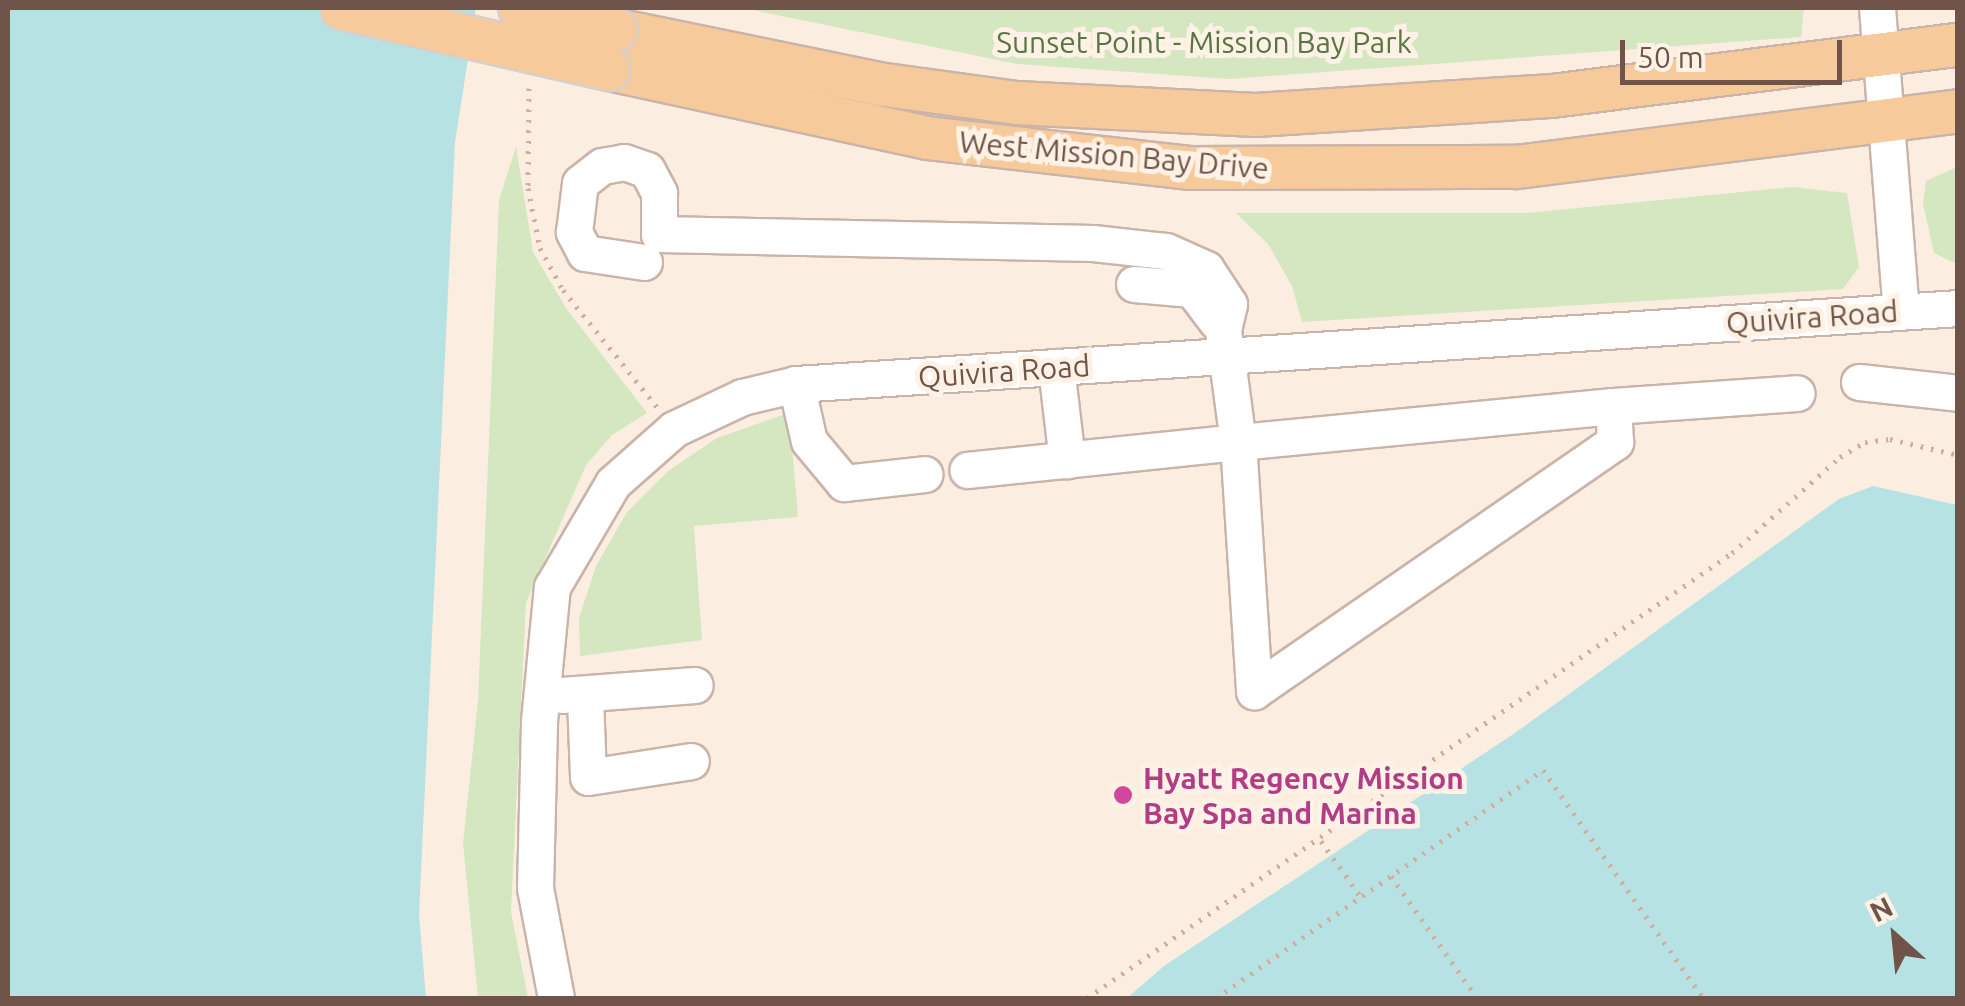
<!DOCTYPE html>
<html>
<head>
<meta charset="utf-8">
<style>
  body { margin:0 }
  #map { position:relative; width:1965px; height:1006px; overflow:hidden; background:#fbeee1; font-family:Ubuntu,sans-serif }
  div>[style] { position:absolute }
  .green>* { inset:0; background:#d5e7c1 }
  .water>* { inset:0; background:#b7e2e3 }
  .path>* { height:5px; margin-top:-2.5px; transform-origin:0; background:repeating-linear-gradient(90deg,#d3ac9e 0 2.5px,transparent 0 10.5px) }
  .roads { filter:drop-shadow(2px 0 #cab4a9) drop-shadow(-2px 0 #cab4a9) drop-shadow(0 2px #cab4a9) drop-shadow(0 -2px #cab4a9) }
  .minor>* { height:35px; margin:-17.5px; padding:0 17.5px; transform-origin:17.5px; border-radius:17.5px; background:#fff }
  .major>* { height:42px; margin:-21px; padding:0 21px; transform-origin:21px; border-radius:21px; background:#f7ca9c }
  .bridges { filter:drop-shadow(2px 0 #d7cfcc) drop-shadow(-2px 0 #d7cfcc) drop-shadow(0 2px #d7cfcc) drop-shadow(0 -2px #d7cfcc) }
  .major-bridge>* { height:42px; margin:-21px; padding:0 21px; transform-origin:21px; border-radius:21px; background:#f7ca9c }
  .dots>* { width:28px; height:28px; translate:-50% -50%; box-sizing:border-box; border:5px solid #fef2e7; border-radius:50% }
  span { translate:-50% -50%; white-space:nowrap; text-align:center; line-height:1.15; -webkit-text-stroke:10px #fef2e7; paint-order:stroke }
  .park-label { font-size:30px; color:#587642 }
  .street-label { font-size:30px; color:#705349 }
  .hotel-label { font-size:30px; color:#b23c85; font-weight:700 }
  .left { translate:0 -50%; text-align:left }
  .frame { position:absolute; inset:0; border:10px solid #705349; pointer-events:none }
  .north { position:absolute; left:1845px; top:886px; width:100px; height:100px; -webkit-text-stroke:8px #fef2e7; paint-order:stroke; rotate:333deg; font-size:28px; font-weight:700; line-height:40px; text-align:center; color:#705349 }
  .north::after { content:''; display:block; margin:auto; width:35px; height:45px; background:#705349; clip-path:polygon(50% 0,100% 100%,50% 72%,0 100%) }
  .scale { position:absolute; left:1620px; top:40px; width:222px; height:45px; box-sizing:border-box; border:5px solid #705349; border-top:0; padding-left:12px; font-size:30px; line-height:35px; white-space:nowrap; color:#705349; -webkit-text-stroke:8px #fef2e7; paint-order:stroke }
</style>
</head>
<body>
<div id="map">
  <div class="green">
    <i style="clip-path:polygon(743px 8px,1804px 8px,1801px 37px,1229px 79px,1017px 64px)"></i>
    <i style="clip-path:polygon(516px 147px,533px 252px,566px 308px,647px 413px,612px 435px,586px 465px,526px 603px,511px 912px,528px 998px,478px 998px,463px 843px,478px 701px,499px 200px)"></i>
    <i style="clip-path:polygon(1957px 167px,1957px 264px,1934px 253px,1923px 204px,1926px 181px)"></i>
    <i style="clip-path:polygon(1793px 187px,1847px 193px,1859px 267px,1843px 289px,1302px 322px,1292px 286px,1268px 244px,1236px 213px,1526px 213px)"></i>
    <i style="clip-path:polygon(783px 415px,790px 422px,798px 517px,694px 526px,702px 640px,580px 656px,579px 618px,596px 566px,627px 512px,668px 471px,717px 438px)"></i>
  </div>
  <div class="water">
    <i style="clip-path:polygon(8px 8px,476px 8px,455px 142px,419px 915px,426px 998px,8px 998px)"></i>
    <i style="clip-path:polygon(1873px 486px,1957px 505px,1957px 998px,1127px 998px,1164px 966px,1515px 733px,1839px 499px)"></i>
  </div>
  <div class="path">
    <i style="left:529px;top:88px;width:100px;rotate:90.6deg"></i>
    <i style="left:528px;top:188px;width:61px;rotate:78.7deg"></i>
    <i style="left:540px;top:248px;width:48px;rotate:61.3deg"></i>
    <i style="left:563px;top:290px;width:150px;rotate:51.2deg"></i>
    <i style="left:1321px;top:841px;width:69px;rotate:54.5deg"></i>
    <i style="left:1391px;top:876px;width:149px;rotate:54.8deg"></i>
    <i style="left:1087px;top:998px;width:784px;rotate:-34.6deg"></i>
    <i style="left:1732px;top:553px;width:144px;rotate:-41.6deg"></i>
    <i style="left:1840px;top:457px;width:29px;rotate:-31deg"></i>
    <i style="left:1865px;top:442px;width:25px;rotate:-7deg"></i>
    <i style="left:1890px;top:439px;width:70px;rotate:13.2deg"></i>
    <i style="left:1216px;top:998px;width:399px;rotate:-34.9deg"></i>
    <i style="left:1543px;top:770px;width:279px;rotate:54.9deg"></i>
  </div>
  <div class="roads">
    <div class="minor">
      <i style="left:1877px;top:8px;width:304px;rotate:85.5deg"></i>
      <i style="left:644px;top:262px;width:60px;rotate:-171.3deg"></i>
      <i style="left:585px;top:253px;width:24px;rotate:-118deg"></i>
      <i style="left:574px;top:232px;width:49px;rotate:-83deg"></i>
      <i style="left:580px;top:183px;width:28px;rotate:-38deg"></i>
      <i style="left:602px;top:166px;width:22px;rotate:-10deg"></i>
      <i style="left:624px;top:162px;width:24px;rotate:19deg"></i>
      <i style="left:647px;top:170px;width:26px;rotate:62deg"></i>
      <i style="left:659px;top:193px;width:41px;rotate:90deg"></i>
      <i style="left:659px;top:234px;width:434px;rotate:1.2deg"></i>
      <i style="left:1093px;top:243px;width:73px;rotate:6.3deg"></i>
      <i style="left:1166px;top:251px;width:44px;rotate:24.2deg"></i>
      <i style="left:1206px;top:269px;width:42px;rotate:56.7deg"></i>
      <i style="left:1229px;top:304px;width:27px;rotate:103deg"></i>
      <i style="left:1223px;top:330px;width:113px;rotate:82.4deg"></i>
      <i style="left:1238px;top:442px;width:250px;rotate:86.3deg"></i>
      <i style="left:1254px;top:691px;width:439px;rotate:-34.6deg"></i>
      <i style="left:1615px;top:442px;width:36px;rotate:-93deg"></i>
      <i style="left:1613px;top:406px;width:377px;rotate:174.5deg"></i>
      <i style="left:1238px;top:442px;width:272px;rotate:174.1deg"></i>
      <i style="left:1134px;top:284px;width:58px;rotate:4.9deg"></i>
      <i style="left:1192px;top:289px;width:41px;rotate:52.9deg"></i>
      <i style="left:1056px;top:367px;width:94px;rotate:83.3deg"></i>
      <i style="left:1859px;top:382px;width:100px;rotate:6.3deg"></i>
      <i style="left:796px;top:384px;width:58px;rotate:77.2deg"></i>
      <i style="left:809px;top:441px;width:55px;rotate:50.2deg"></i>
      <i style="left:844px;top:483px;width:81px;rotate:-6.3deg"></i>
      <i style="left:1613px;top:406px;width:184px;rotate:-4deg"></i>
      <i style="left:562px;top:695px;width:133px;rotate:-4.3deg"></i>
      <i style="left:585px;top:698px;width:79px;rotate:87.8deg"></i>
      <i style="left:588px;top:777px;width:104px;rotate:-8.8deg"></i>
      <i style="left:556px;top:998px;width:112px;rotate:-100.8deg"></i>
      <i style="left:535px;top:888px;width:167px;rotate:-88.6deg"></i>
      <i style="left:539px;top:721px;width:135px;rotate:-84.5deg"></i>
      <i style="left:552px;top:587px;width:121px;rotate:-59.6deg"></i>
      <i style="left:613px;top:483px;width:81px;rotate:-41.5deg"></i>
      <i style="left:674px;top:429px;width:75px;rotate:-25.2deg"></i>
      <i style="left:742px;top:397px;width:56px;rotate:-13.5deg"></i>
      <i style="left:796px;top:384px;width:1164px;rotate:-3.74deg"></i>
    </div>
    <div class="major">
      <i style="left:616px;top:30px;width:268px;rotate:11.6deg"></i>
      <i style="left:878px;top:84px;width:140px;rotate:7.8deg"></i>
      <i style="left:1017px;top:103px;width:239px;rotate:2.9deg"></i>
      <i style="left:1256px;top:115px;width:297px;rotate:-3.7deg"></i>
      <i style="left:1552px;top:96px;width:409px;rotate:-7.2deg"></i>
      <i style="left:609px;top:69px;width:325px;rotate:12.2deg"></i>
      <i style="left:927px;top:138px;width:266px;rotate:6.5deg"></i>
      <i style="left:1191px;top:168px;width:326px;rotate:-0.2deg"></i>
      <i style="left:1517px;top:167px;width:445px;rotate:-7.2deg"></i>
    </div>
  </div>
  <div class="bridges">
    <div class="major-bridge">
      <i style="left:342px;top:8px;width:274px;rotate:12.9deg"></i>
      <i style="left:520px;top:8px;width:98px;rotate:12.9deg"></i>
    </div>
  </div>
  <div class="dots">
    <i style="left:1123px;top:795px;background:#d1479c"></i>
  </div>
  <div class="park-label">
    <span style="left:1204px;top:42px">Sunset Point - Mission Bay Park</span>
  </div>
  <div class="street-label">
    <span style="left:1114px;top:155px;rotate:5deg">West Mission Bay Drive</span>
    <span style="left:1812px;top:317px;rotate:-4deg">Quivira Road</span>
    <span style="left:1004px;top:371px;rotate:-4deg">Quivira Road</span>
  </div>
  <div class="hotel-label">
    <span class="left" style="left:1143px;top:795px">Hyatt Regency Mission<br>Bay Spa and Marina</span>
  </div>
  <div class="frame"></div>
  <div class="north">N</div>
  <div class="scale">50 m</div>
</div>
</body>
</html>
